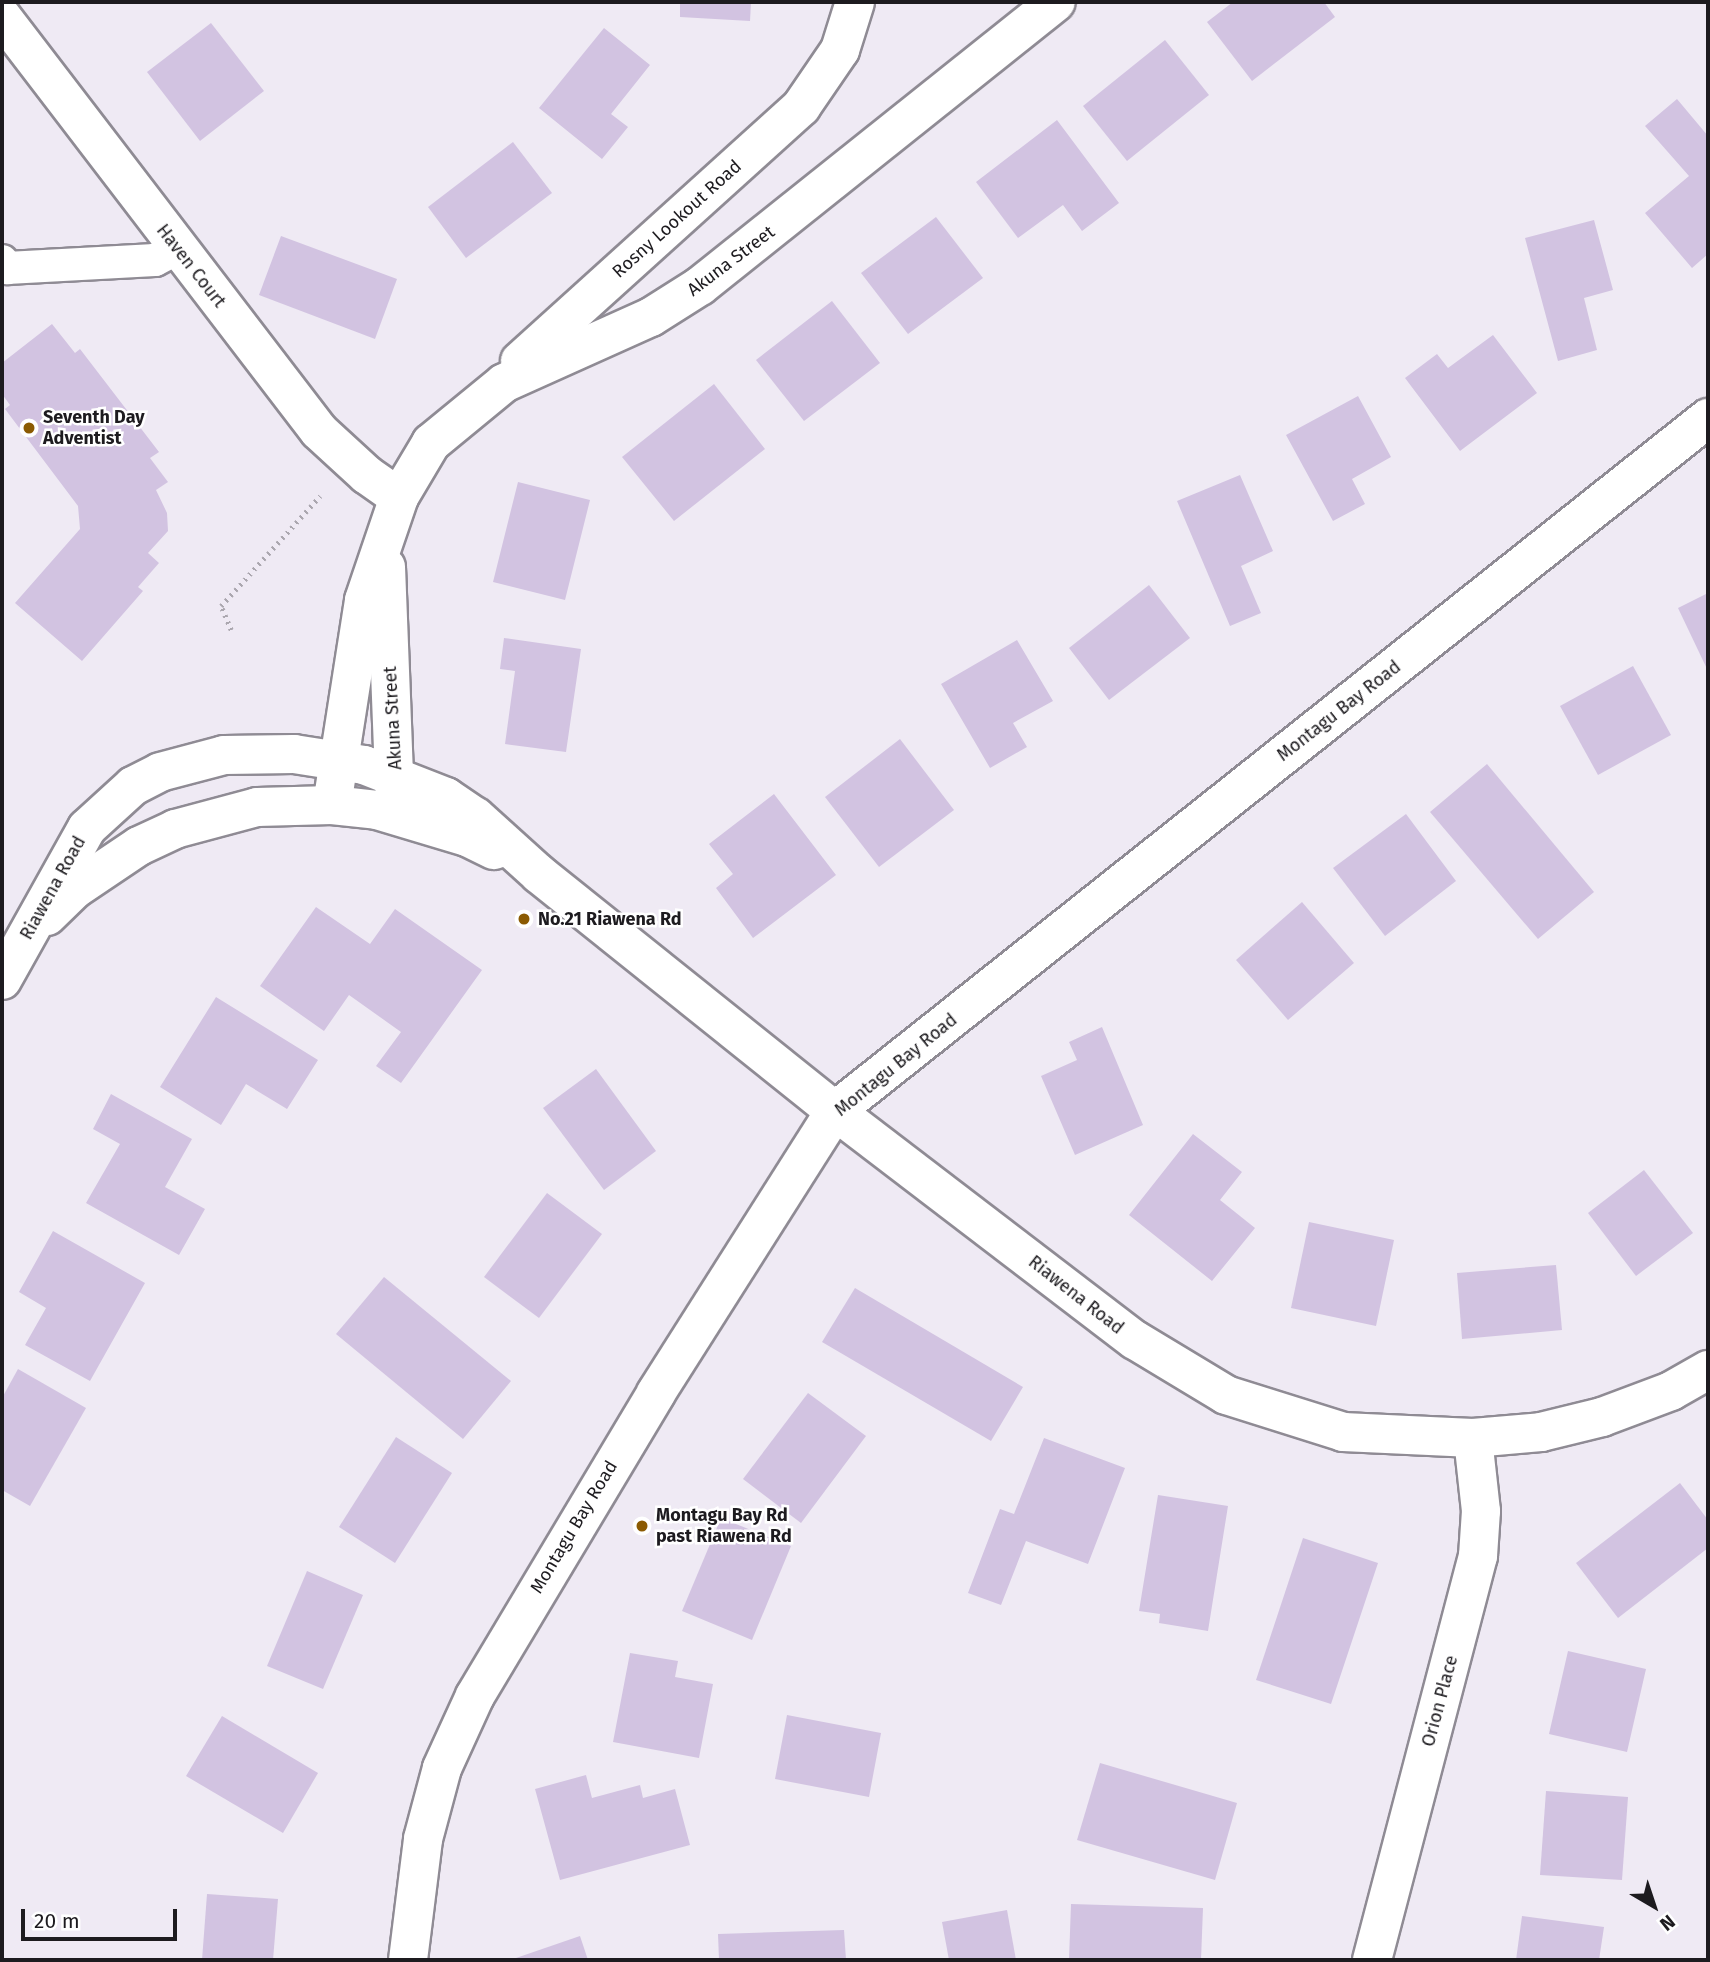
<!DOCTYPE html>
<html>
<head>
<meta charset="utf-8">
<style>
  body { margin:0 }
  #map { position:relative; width:1710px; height:1962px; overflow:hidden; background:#efeaf4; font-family:"Fira Sans",sans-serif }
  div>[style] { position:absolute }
  .building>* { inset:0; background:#d2c3e1 }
  .path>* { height:4.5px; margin-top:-2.25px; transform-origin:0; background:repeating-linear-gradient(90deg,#aba7af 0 2px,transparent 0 7px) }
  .roads { filter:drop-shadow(2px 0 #8f8b94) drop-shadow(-2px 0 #8f8b94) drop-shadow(0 2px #8f8b94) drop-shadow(0 -2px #8f8b94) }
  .lane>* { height:32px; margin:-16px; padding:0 16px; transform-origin:16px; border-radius:16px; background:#fff }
  .street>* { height:38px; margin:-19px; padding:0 19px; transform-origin:19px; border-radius:19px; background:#fff }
  .dots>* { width:19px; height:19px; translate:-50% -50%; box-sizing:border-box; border:4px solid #fff; border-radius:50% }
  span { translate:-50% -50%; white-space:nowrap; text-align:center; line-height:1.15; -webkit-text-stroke:5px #fff; paint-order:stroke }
  .street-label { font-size:18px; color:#1d1b1f }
  .poi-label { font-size:18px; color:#1d1b1f; font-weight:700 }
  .left { translate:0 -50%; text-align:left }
  .frame { position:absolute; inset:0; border:4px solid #1d1b1f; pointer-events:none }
  .north { position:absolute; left:1619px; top:1871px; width:70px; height:70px; -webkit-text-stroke:5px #fff; paint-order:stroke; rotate:141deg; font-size:19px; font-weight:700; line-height:28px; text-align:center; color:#1d1b1f }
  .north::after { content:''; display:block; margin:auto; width:24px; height:32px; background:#1d1b1f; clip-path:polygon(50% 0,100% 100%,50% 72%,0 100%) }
  .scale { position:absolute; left:21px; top:1909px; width:156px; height:32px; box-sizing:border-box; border:4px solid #1d1b1f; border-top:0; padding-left:9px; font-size:21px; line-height:24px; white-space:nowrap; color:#1d1b1f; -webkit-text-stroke:5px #fff; paint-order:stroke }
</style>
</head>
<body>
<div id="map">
  <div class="building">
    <i style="clip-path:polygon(680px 2px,751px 2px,750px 21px,680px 17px)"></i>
    <i style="clip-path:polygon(1233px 2px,1324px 2px,1335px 17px,1252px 81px,1207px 22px)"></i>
    <i style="clip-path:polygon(211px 23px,264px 91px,200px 141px,147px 72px)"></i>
    <i style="clip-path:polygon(604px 28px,650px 65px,611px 114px,628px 127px,602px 159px,539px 108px)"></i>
    <i style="clip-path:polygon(1165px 40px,1209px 95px,1127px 161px,1083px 106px)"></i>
    <i style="clip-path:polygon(1677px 99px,1708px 136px,1708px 254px,1692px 268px,1645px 213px,1689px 176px,1645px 126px)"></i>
    <i style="clip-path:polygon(1057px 120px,1119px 203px,1082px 231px,1063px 205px,1018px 238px,976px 182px)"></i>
    <i style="clip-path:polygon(513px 142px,552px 193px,466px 258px,428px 207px)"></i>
    <i style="clip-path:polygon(936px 217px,983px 278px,908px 334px,861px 273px)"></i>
    <i style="clip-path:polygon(1594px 220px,1613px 290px,1584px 298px,1597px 350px,1558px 361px,1525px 238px)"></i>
    <i style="clip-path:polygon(281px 236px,397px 279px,375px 339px,259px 295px)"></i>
    <i style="clip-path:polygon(832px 301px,880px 363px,804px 421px,756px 360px)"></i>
    <i style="clip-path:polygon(52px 324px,75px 353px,80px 349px,159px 452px,150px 458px,168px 482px,156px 490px,167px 513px,168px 531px,148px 553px,159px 563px,138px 587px,143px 591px,82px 661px,15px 603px,80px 529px,78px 506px,5px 409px,10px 405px,2px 394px,2px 363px)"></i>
    <i style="clip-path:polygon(1493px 335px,1537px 393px,1460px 451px,1405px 378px,1437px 354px,1448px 368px)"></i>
    <i style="clip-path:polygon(714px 384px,765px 449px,674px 521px,622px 457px)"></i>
    <i style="clip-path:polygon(1358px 396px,1391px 457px,1352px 479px,1365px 504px,1333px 521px,1286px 435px)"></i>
    <i style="clip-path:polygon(1240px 475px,1273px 551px,1241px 566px,1261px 613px,1230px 626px,1177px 501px)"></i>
    <i style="clip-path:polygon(518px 482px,590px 500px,565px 600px,493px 582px)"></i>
    <i style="clip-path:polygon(1149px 585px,1190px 638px,1109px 700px,1069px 648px)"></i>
    <i style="clip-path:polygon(1708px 593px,1708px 671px,1678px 608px)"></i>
    <i style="clip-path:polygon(504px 638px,581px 649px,566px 752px,505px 744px,515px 671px,500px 669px)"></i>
    <i style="clip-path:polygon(1017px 640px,1053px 701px,1013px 723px,1027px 747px,990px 768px,941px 684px)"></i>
    <i style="clip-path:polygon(1633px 666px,1671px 735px,1598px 775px,1560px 706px)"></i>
    <i style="clip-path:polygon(900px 739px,954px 810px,879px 867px,825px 797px)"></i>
    <i style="clip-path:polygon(1487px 764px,1594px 892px,1538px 939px,1430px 812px)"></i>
    <i style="clip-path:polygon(774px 794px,836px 875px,753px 938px,716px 888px,733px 874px,709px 844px)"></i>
    <i style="clip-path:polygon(1406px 814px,1456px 881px,1385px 936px,1333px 868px)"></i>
    <i style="clip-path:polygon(1302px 902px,1354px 963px,1288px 1020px,1236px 960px)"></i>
    <i style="clip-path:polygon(316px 907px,370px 944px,395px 909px,482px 970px,401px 1083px,376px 1066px,401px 1032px,349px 995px,324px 1031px,260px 986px)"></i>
    <i style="clip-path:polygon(216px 997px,318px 1060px,287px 1109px,246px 1084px,221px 1125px,160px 1087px)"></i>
    <i style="clip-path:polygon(1102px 1027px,1143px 1125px,1075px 1155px,1041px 1076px,1077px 1060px,1069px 1042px)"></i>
    <i style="clip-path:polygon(596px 1069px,656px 1151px,604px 1190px,543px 1108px)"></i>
    <i style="clip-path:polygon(111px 1094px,192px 1139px,165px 1187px,205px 1209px,179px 1255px,86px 1203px,120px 1144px,93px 1129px)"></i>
    <i style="clip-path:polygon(1193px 1134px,1242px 1172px,1220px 1200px,1255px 1228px,1212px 1281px,1129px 1215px)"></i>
    <i style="clip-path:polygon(1644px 1170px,1693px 1233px,1636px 1276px,1588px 1213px)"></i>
    <i style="clip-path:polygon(547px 1193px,602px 1234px,539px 1318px,484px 1277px)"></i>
    <i style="clip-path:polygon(1309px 1222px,1394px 1240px,1376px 1326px,1291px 1308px)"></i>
    <i style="clip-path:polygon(53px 1231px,145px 1283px,90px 1381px,25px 1345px,46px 1308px,19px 1292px)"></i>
    <i style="clip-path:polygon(1556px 1265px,1562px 1330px,1462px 1339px,1457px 1273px)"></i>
    <i style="clip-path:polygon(384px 1277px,511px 1381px,463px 1439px,336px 1334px)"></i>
    <i style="clip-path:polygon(855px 1288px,1023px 1387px,991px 1441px,822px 1342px)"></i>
    <i style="clip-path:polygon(18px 1369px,86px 1408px,30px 1506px,2px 1490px,2px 1398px)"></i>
    <i style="clip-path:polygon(808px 1393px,866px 1436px,801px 1523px,743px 1479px)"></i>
    <i style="clip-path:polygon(396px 1437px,452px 1473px,395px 1563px,339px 1527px)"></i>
    <i style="clip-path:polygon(1044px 1438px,1125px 1468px,1088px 1564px,1026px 1541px,1001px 1605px,968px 1593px,1000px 1509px,1014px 1514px)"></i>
    <i style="clip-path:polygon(1680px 1483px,1708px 1520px,1708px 1548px,1618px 1618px,1576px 1563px)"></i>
    <i style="clip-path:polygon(1158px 1495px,1228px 1506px,1208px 1631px,1159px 1623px,1160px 1614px,1139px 1611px)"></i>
    <i style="clip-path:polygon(721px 1518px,791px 1546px,752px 1640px,682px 1611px)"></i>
    <i style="clip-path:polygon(1303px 1538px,1378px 1563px,1331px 1704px,1256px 1680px)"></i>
    <i style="clip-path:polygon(307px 1571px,363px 1595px,323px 1689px,267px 1666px)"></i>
    <i style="clip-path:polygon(1568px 1651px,1646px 1669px,1627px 1752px,1549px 1734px)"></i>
    <i style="clip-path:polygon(630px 1653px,678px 1661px,675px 1677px,713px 1684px,699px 1758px,613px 1742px)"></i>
    <i style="clip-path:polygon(787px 1715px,881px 1733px,869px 1797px,775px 1779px)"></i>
    <i style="clip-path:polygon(222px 1716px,318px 1773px,283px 1833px,186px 1776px)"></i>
    <i style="clip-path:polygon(1100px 1763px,1237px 1803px,1215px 1880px,1077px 1840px)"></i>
    <i style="clip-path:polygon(586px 1775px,592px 1798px,640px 1785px,643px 1798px,675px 1789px,690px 1845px,560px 1880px,535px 1789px)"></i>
    <i style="clip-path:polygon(1546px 1791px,1628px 1797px,1622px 1880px,1540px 1875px)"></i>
    <i style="clip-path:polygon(207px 1894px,278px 1899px,273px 1960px,202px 1960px)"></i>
    <i style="clip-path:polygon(1071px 1904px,1203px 1908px,1201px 1960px,1069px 1960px)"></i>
    <i style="clip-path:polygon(1007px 1910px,1016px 1960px,949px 1960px,942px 1922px)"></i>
    <i style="clip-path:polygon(1522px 1916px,1604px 1927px,1599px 1960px,1516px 1960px)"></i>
    <i style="clip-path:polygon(844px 1930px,846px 1960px,719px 1960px,718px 1934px)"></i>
    <i style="clip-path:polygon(580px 1936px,588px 1960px,516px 1960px,516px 1958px)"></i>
  </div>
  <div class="path">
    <i style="left:231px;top:630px;width:26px;rotate:-113deg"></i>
    <i style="left:221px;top:606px;width:148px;rotate:-48deg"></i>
  </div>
  <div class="roads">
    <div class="lane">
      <i style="left:2px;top:261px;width:9px;rotate:54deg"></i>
      <i style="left:7px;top:268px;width:148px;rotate:-3.1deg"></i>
      <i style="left:155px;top:260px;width:26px;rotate:-28deg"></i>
    </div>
    <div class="street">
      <i style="left:2px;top:17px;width:521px;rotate:52.56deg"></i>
      <i style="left:319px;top:431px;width:65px;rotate:42.5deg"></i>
      <i style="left:367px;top:475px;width:39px;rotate:35deg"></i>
      <i style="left:520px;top:361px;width:379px;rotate:-42.1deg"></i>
      <i style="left:801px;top:107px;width:69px;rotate:-55.6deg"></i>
      <i style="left:840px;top:50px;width:50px;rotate:-72.6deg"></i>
      <i style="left:386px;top:567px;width:233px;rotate:87.8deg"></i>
      <i style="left:332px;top:805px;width:207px;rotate:-81.1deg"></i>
      <i style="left:364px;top:600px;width:109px;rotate:-71.2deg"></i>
      <i style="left:399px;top:497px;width:63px;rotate:-59.3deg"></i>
      <i style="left:431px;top:443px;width:94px;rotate:-39.4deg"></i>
      <i style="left:504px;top:383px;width:161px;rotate:-24.2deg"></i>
      <i style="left:651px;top:317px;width:58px;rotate:-32.3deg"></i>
      <i style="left:700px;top:286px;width:455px;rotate:-38.6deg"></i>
      <i style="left:47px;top:916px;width:39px;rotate:-44deg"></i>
      <i style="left:75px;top:889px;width:77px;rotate:-33.9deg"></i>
      <i style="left:139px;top:846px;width:40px;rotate:-25deg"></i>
      <i style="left:175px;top:829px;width:85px;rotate:-15deg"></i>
      <i style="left:257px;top:807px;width:75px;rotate:-1.5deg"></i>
      <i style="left:332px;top:805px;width:45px;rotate:6.3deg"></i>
      <i style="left:377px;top:810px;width:94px;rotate:16.7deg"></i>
      <i style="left:467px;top:837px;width:30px;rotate:26deg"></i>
      <i style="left:2px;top:980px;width:174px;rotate:-60.8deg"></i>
      <i style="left:87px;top:828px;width:62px;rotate:-42.4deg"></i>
      <i style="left:133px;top:786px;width:30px;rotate:-27deg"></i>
      <i style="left:160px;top:772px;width:66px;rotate:-14.9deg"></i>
      <i style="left:224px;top:755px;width:70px;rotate:-0.8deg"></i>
      <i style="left:294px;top:754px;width:71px;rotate:8.9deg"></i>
      <i style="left:364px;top:765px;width:88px;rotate:21.3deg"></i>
      <i style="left:446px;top:797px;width:36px;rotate:34deg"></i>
      <i style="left:476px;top:817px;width:85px;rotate:42.1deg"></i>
      <i style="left:539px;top:874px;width:379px;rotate:38.7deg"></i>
      <i style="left:835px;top:1111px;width:377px;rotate:37.4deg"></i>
      <i style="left:1135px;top:1340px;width:106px;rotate:31.1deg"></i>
      <i style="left:1226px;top:1395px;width:123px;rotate:17.5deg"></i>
      <i style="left:1343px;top:1432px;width:130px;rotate:2.6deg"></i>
      <i style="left:1473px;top:1438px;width:68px;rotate:-5deg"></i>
      <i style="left:1541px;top:1432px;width:63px;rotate:-13.8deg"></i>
      <i style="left:1602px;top:1417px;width:74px;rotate:-20.6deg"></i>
      <i style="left:1671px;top:1391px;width:43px;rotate:-29.6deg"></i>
      <i style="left:408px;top:1960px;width:122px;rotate:-82.9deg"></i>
      <i style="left:423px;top:1839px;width:73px;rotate:-75deg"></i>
      <i style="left:442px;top:1768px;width:79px;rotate:-65.4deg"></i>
      <i style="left:475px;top:1696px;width:353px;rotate:-59.1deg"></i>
      <i style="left:656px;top:1393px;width:334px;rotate:-57.6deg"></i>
      <i style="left:835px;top:1111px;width:1115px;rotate:-38.44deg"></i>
      <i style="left:1372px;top:1960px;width:418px;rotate:-75.3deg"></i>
      <i style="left:1478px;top:1556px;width:45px;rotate:-86.2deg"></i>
      <i style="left:1481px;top:1511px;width:73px;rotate:-96.3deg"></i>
    </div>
  </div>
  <div class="dots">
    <i style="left:29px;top:428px;background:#8b5a02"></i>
    <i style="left:524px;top:919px;background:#8b5a02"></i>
    <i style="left:642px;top:1526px;background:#8b5a02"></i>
  </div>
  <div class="street-label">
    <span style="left:677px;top:219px;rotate:-42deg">Rosny Lookout Road</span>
    <span style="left:731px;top:261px;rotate:-37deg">Akuna Street</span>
    <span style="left:191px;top:266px;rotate:52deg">Haven Court</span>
    <span style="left:1339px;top:711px;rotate:-38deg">Montagu Bay Road</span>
    <span style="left:393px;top:718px;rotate:-93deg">Akuna Street</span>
    <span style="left:53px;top:888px;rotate:-61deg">Riawena Road</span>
    <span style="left:896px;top:1065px;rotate:-39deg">Montagu Bay Road</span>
    <span style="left:1076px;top:1295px;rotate:38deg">Riawena Road</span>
    <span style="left:574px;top:1527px;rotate:-59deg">Montagu Bay Road</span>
    <span style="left:1440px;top:1701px;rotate:-75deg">Orion Place</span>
  </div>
  <div class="poi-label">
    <span class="left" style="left:43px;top:428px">Seventh Day<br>Adventist</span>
    <span class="left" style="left:538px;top:919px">No.21 Riawena Rd</span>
    <span class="left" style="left:656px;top:1526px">Montagu Bay Rd<br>past Riawena Rd</span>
  </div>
  <div class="frame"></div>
  <div class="north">N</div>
  <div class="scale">20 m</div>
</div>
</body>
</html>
